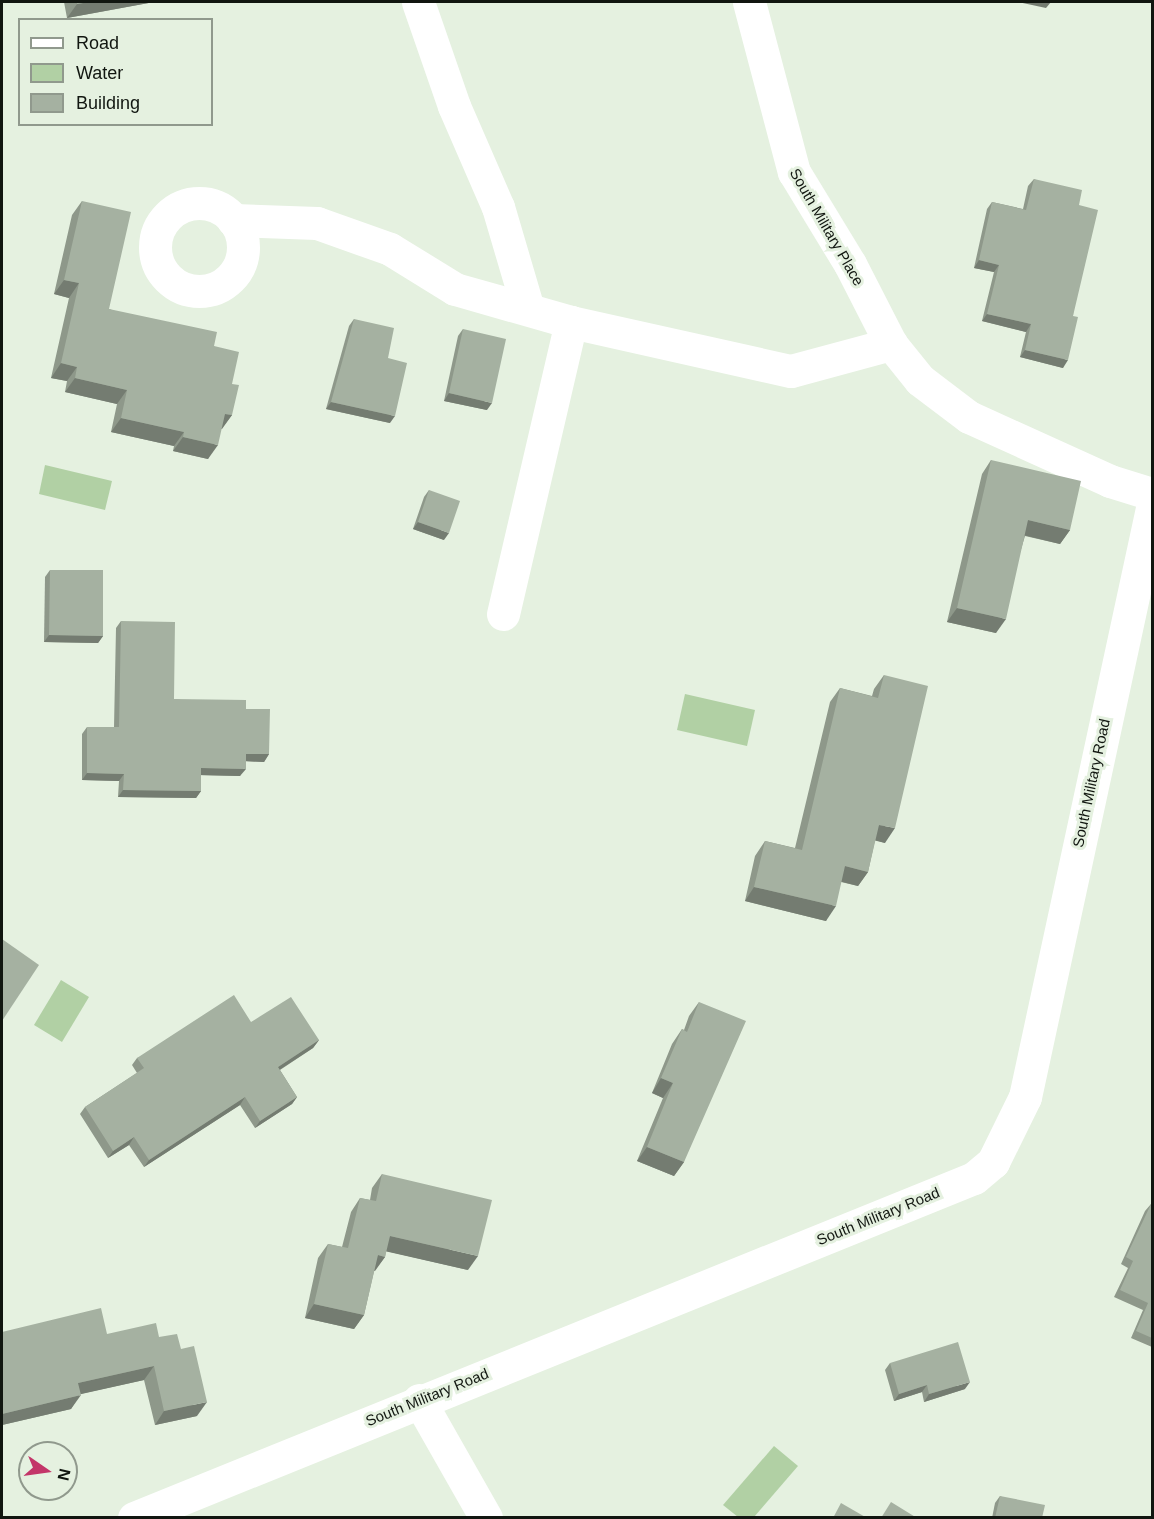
<!DOCTYPE html>
<html>
<head>
<meta charset="utf-8">
<style>
  body { margin:0 }
  #map { position:relative; width:1154px; height:1519px; overflow:hidden; background:#e5f1e0; font-family:Arial,sans-serif }
  div>[style] { position:absolute }
  .water>* { inset:0; background:#b1d0a4 }
  .minor>* { height:33px; margin:-16.5px; padding:0 16.5px; transform-origin:16.5px; border-radius:16.5px; background:#fff }
  .minor>.ring { margin:-16.5px; padding:0; box-sizing:content-box; background:none; border:33px solid #fff; border-radius:50% }
  .wall>* { inset:0; background:#8e988a }
  .shaded-wall>* { inset:0; background:#747c71 }
  .building>* { inset:0; background:#a5b1a1 }
  span { translate:-50% -50%; white-space:nowrap; text-align:center; line-height:1.15; -webkit-text-stroke:6px #e5f1e0; paint-order:stroke }
  .street-label { font-size:15px; color:#111610 }
  .frame { position:absolute; inset:0; border:3px solid #111610; pointer-events:none }
  .legend { position:absolute; left:18px; top:18px; width:195px; height:108px; box-sizing:border-box; background:#e5f1e0; border:2px solid #90998d; margin:0; padding:8px 10px; list-style:none; font-size:18px; color:#111610 }
  .legend li { display:flex; align-items:center; gap:12px; height:30px }
  .legend b { width:30px; border:2px solid #90998d }
  .north { position:absolute; left:18px; top:1441px; width:60px; height:60px; box-sizing:border-box; background:#e5f1e0; border:2px solid #90998d; border-radius:50%; rotate:103deg; font-size:16px; font-weight:700; line-height:24px; text-align:center; color:#111610 }
  .north::after { content:''; display:block; margin:auto; width:21px; height:27px; background:#c33669; clip-path:polygon(50% 0,100% 100%,50% 72%,0 100%) }
</style>
</head>
<body>
<div id="map">
  <div class="water">
    <i style="clip-path:polygon(45px 465px,112px 481px,105px 510px,39px 494px)"></i>
    <i style="clip-path:polygon(685px 694px,755px 710px,747px 746px,677px 730px)"></i>
    <i style="clip-path:polygon(61px 980px,89px 997px,62px 1042px,34px 1025px)"></i>
    <i style="clip-path:polygon(774px 1446px,798px 1466px,754px 1517px,738px 1517px,723px 1505px)"></i>
  </div>
  <div class="minor">
    <i style="left:418px;top:2px;width:110px;rotate:70.9deg"></i>
    <i style="left:454px;top:106px;width:110px;rotate:66.5deg"></i>
    <i style="left:498px;top:207px;width:106px;rotate:73.6deg"></i>
    <i style="left:749px;top:2px;width:176px;rotate:75.2deg"></i>
    <i style="left:794px;top:172px;width:108px;rotate:58.7deg"></i>
    <i style="left:850px;top:264px;width:90px;rotate:62.9deg"></i>
    <i style="left:891px;top:344px;width:46px;rotate:51.1deg"></i>
    <i style="left:920px;top:380px;width:61px;rotate:37.1deg"></i>
    <i style="left:969px;top:417px;width:155px;rotate:24.4deg"></i>
    <i style="left:1110px;top:481px;width:44px;rotate:17.2deg"></i>
    <i class="ring" style="left:155px;top:203px;width:55px;height:55px"></i>
    <i style="left:233px;top:220px;width:84px;rotate:2deg"></i>
    <i style="left:317px;top:223px;width:77px;rotate:19.6deg"></i>
    <i style="left:390px;top:249px;width:76px;rotate:31.6deg"></i>
    <i style="left:455px;top:289px;width:121px;rotate:15.9deg"></i>
    <i style="left:571px;top:322px;width:225px;rotate:12.6deg"></i>
    <i style="left:791px;top:371px;width:104px;rotate:-15.1deg"></i>
    <i style="left:503px;top:614px;width:300px;rotate:-76.9deg"></i>
    <i style="left:419px;top:1400px;width:136px;rotate:60.4deg"></i>
    <i style="left:134px;top:1518px;width:906px;rotate:-22.04deg"></i>
    <i style="left:974px;top:1178px;width:25px;rotate:-40deg"></i>
    <i style="left:993px;top:1162px;width:72px;rotate:-63.8deg"></i>
    <i style="left:1025px;top:1097px;width:603px;rotate:-77.83deg"></i>
  </div>
  <div class="wall">
    <i style="clip-path:polygon(64px 2px,154px 2px,67px 18px)"></i>
    <i style="clip-path:polygon(1034px 179px,1079px 205px,1073px 316px,1063px 368px,1020px 357px,1026px 332px,982px 321px,994px 272px,974px 268px,987px 209px,992px 202px,1023px 209px,1028px 186px)"></i>
    <i style="clip-path:polygon(82px 201px,109px 309px,214px 346px,232px 384px,232px 415px,221px 429px,208px 459px,173px 451px,174px 446px,111px 432px,117px 404px,65px 392px,67px 381px,51px 378px,69px 298px,54px 294px,72px 215px)"></i>
    <i style="clip-path:polygon(354px 319px,388px 358px,390px 423px,326px 409px,349px 326px)"></i>
    <i style="clip-path:polygon(463px 329px,487px 410px,444px 401px,458px 336px)"></i>
    <i style="clip-path:polygon(991px 460px,1070px 530px,1060px 544px,1025px 536px,996px 633px,947px 622px,982px 474px)"></i>
    <i style="clip-path:polygon(429px 490px,444px 540px,413px 529px,424px 497px)"></i>
    <i style="clip-path:polygon(50px 570px,103px 636px,98px 643px,44px 642px,45px 577px)"></i>
    <i style="clip-path:polygon(121px 621px,174px 699px,246px 709px,269px 754px,264px 762px,246px 761px,240px 776px,201px 775px,201px 791px,196px 798px,118px 797px,119px 781px,82px 780px,82px 734px,87px 727px,114px 727px,116px 628px)"></i>
    <i style="clip-path:polygon(884px 675px,885px 843px,875px 840px,868px 872px,858px 886px,841px 882px,826px 921px,745px 901px,755px 856px,765px 841px,795px 848px,830px 702px,840px 688px,872px 696px,874px 689px)"></i>
    <i style="clip-path:polygon(699px 1002px,684px 1162px,674px 1176px,637px 1161px,663px 1098px,652px 1093px,672px 1044px,682px 1029px,684px 1030px,689px 1016px)"></i>
    <i style="clip-path:polygon(251px 1022px,319px 1040px,313px 1048px,280px 1070px,297px 1097px,292px 1104px,255px 1128px,240px 1105px,144px 1167px,129px 1145px,108px 1158px,80px 1114px,85px 1107px,137px 1073px,132px 1065px,137px 1058px)"></i>
    <i style="clip-path:polygon(382px 1174px,468px 1270px,386px 1251px,385px 1257px,374px 1271px,364px 1315px,354px 1329px,305px 1318px,318px 1258px,328px 1244px,342px 1247px,351px 1212px,360px 1198px,370px 1200px,372px 1188px)"></i>
    <i style="clip-path:polygon(1151px 1204px,1152px 1205px,1152px 1347px,1131px 1338px,1143px 1310px,1114px 1297px,1128px 1268px,1121px 1264px,1145px 1211px)"></i>
    <i style="clip-path:polygon(2px 1332px,107px 1334px,159px 1337px,197px 1416px,155px 1425px,144px 1380px,80px 1394px,71px 1409px,2px 1425px)"></i>
    <i style="clip-path:polygon(890px 1363px,965px 1389px,924px 1402px,922px 1392px,894px 1401px,885px 1370px)"></i>
    <i style="clip-path:polygon(1000px 1496px,1042px 1518px,992px 1518px,995px 1503px)"></i>
  </div>
  <div class="shaded-wall">
    <i style="clip-path:polygon(89px 2px,154px 2px,67px 18px,77px 4px)"></i>
    <i style="clip-path:polygon(1018px 2px,1051px 2px,1046px 8px)"></i>
    <i style="clip-path:polygon(979px 260px,999px 265px,994px 272px,974px 268px)"></i>
    <i style="clip-path:polygon(64px 280px,79px 283px,69px 298px,54px 294px)"></i>
    <i style="clip-path:polygon(987px 314px,1031px 324px,1026px 332px,982px 321px)"></i>
    <i style="clip-path:polygon(1025px 350px,1068px 360px,1063px 368px,1020px 357px)"></i>
    <i style="clip-path:polygon(61px 363px,77px 367px,67px 381px,51px 378px)"></i>
    <i style="clip-path:polygon(75px 378px,127px 390px,117px 404px,65px 392px)"></i>
    <i style="clip-path:polygon(449px 393px,492px 403px,487px 410px,444px 401px)"></i>
    <i style="clip-path:polygon(331px 402px,395px 416px,390px 423px,326px 409px)"></i>
    <i style="clip-path:polygon(225px 414px,232px 415px,222px 429px,215px 428px)"></i>
    <i style="clip-path:polygon(121px 418px,184px 432px,174px 446px,111px 432px)"></i>
    <i style="clip-path:polygon(183px 437px,218px 445px,208px 459px,173px 451px)"></i>
    <i style="clip-path:polygon(1028px 520px,1070px 530px,1060px 544px,1019px 534px)"></i>
    <i style="clip-path:polygon(418px 522px,449px 533px,444px 540px,413px 529px)"></i>
    <i style="clip-path:polygon(957px 608px,1006px 619px,996px 633px,947px 622px)"></i>
    <i style="clip-path:polygon(49px 635px,103px 636px,98px 643px,44px 642px)"></i>
    <i style="clip-path:polygon(246px 754px,269px 754px,264px 762px,241px 761px)"></i>
    <i style="clip-path:polygon(201px 768px,246px 769px,240px 776px,196px 775px)"></i>
    <i style="clip-path:polygon(87px 773px,124px 774px,119px 781px,82px 780px)"></i>
    <i style="clip-path:polygon(123px 790px,201px 791px,196px 798px,118px 797px)"></i>
    <i style="clip-path:polygon(879px 825px,895px 828px,885px 843px,869px 839px)"></i>
    <i style="clip-path:polygon(845px 866px,868px 872px,858px 886px,835px 880px)"></i>
    <i style="clip-path:polygon(754px 887px,836px 906px,826px 921px,745px 901px)"></i>
    <i style="clip-path:polygon(319px 1040px,313px 1048px,273px 1074px,278px 1067px)"></i>
    <i style="clip-path:polygon(661px 1078px,673px 1083px,663px 1098px,652px 1093px)"></i>
    <i style="clip-path:polygon(245px 1097px,240px 1105px,144px 1167px,149px 1160px)"></i>
    <i style="clip-path:polygon(297px 1097px,292px 1104px,255px 1128px,260px 1121px)"></i>
    <i style="clip-path:polygon(134px 1137px,129px 1145px,108px 1158px,113px 1151px)"></i>
    <i style="clip-path:polygon(647px 1147px,684px 1162px,674px 1176px,637px 1161px)"></i>
    <i style="clip-path:polygon(390px 1236px,478px 1256px,468px 1270px,380px 1250px)"></i>
    <i style="clip-path:polygon(378px 1255px,385px 1257px,375px 1271px,368px 1269px)"></i>
    <i style="clip-path:polygon(314px 1304px,364px 1315px,354px 1329px,305px 1318px)"></i>
    <i style="clip-path:polygon(154px 1366px,144px 1380px,68px 1397px,78px 1383px)"></i>
    <i style="clip-path:polygon(970px 1382px,965px 1389px,924px 1402px,929px 1394px)"></i>
    <i style="clip-path:polygon(927px 1385px,922px 1392px,894px 1401px,899px 1394px)"></i>
    <i style="clip-path:polygon(81px 1395px,71px 1409px,2px 1425px,2px 1414px)"></i>
    <i style="clip-path:polygon(207px 1402px,197px 1416px,155px 1425px,164px 1411px)"></i>
  </div>
  <div class="building">
    <i style="clip-path:polygon(77px 2px,89px 2px,77px 4px)"></i>
    <i style="clip-path:polygon(1034px 179px,1082px 190px,1079px 205px,1098px 210px,1073px 316px,1078px 317px,1068px 360px,1025px 350px,1031px 324px,987px 314px,999px 265px,979px 260px,992px 202px,1026px 210px)"></i>
    <i style="clip-path:polygon(82px 201px,131px 212px,109px 309px,217px 332px,214px 346px,239px 352px,232px 384px,239px 385px,232px 415px,225px 414px,218px 445px,183px 437px,184px 432px,121px 418px,127px 390px,75px 378px,77px 367px,61px 363px,79px 283px,64px 280px)"></i>
    <i style="clip-path:polygon(354px 319px,394px 328px,388px 358px,407px 363px,395px 416px,331px 402px)"></i>
    <i style="clip-path:polygon(463px 329px,506px 339px,492px 403px,449px 393px)"></i>
    <i style="clip-path:polygon(991px 460px,1081px 481px,1070px 530px,1028px 520px,1006px 619px,957px 608px)"></i>
    <i style="clip-path:polygon(429px 490px,460px 501px,449px 533px,418px 522px)"></i>
    <i style="clip-path:polygon(50px 570px,103px 570px,103px 636px,49px 635px)"></i>
    <i style="clip-path:polygon(121px 621px,175px 622px,174px 699px,246px 700px,246px 709px,270px 709px,269px 754px,246px 754px,246px 769px,201px 768px,201px 791px,123px 790px,124px 774px,87px 773px,87px 727px,119px 727px)"></i>
    <i style="clip-path:polygon(884px 675px,928px 686px,895px 828px,879px 825px,868px 872px,845px 866px,836px 906px,754px 887px,765px 841px,802px 850px,840px 688px,878px 698px)"></i>
    <i style="clip-path:polygon(2px 939px,39px 965px,2px 1021px)"></i>
    <i style="clip-path:polygon(234px 995px,251px 1022px,291px 997px,319px 1040px,278px 1067px,297px 1097px,260px 1121px,245px 1097px,149px 1160px,134px 1137px,113px 1151px,85px 1107px,144px 1068px,137px 1058px)"></i>
    <i style="clip-path:polygon(699px 1002px,746px 1021px,684px 1162px,647px 1147px,673px 1083px,661px 1078px,682px 1029px,687px 1032px)"></i>
    <i style="clip-path:polygon(382px 1174px,492px 1200px,478px 1256px,390px 1236px,385px 1257px,378px 1255px,364px 1315px,314px 1304px,328px 1244px,348px 1248px,360px 1198px,376px 1201px)"></i>
    <i style="clip-path:polygon(1151px 1204px,1152px 1205px,1152px 1338px,1136px 1331px,1148px 1303px,1120px 1290px,1133px 1261px,1126px 1257px)"></i>
    <i style="clip-path:polygon(101px 1308px,107px 1334px,156px 1323px,159px 1337px,177px 1334px,181px 1349px,194px 1346px,207px 1402px,164px 1411px,154px 1366px,78px 1383px,81px 1395px,2px 1414px,2px 1332px)"></i>
    <i style="clip-path:polygon(958px 1342px,970px 1382px,929px 1394px,927px 1385px,899px 1394px,890px 1363px)"></i>
    <i style="clip-path:polygon(1000px 1496px,1045px 1505px,1042px 1518px,995px 1518px)"></i>
    <i style="clip-path:polygon(891px 1502px,917px 1518px,881px 1518px)"></i>
    <i style="clip-path:polygon(841px 1503px,867px 1518px,833px 1518px)"></i>
  </div>
  <div class="street-label">
    <span style="left:827px;top:227px;rotate:60deg">South Military Place</span>
    <span style="left:1091px;top:783px;rotate:-78deg">South Military Road</span>
    <span style="left:878px;top:1216px;rotate:-22deg">South Military Road</span>
    <span style="left:427px;top:1397px;rotate:-22deg">South Military Road</span>
  </div>
  <div class="frame"></div>
  <ul class="legend">
  <li><b style="height:8px;background:#fff"></b>Road</li>
  <li><b style="height:16px;background:#b1d0a4"></b>Water</li>
  <li><b style="height:16px;background:#a5b1a1"></b>Building</li>
  </ul>
  <div class="north">N</div>
</div>
</body>
</html>
